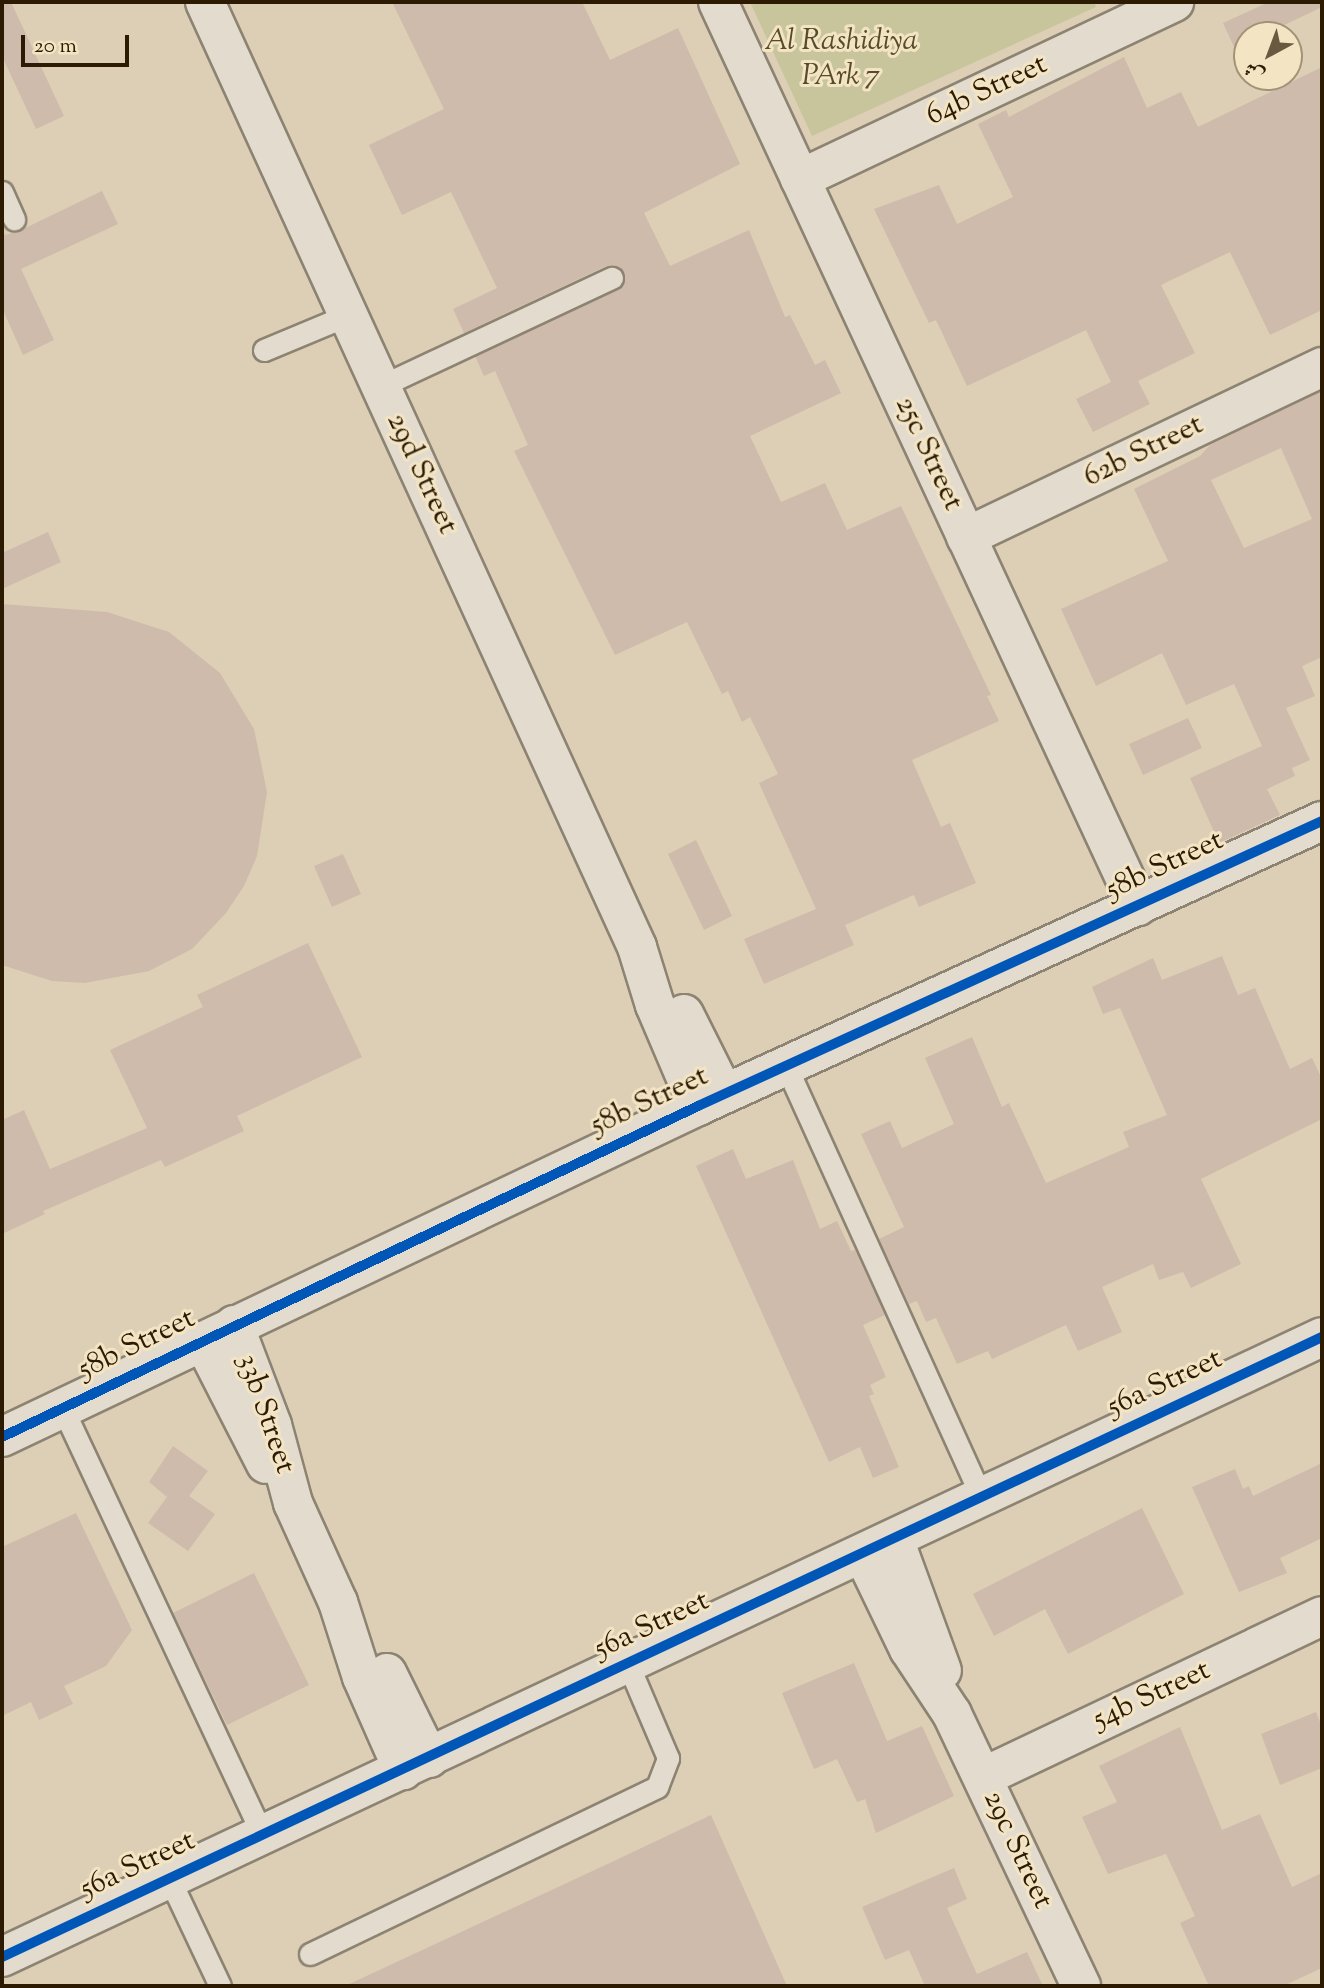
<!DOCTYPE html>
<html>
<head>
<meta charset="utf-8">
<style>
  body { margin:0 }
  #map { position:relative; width:1324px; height:1988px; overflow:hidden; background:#ddcfb5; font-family:"Sorts Mill Goudy",Amiri,serif }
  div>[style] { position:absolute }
  .green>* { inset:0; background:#c8c59c }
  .building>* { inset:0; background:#cebbab }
  .roads { filter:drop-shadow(2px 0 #8d8372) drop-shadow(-2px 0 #8d8372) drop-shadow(0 2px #8d8372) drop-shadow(0 -2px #8d8372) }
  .lane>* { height:21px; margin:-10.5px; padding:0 10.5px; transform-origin:10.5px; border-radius:10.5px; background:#e3dcce }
  .street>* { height:38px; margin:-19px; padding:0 19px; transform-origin:19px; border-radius:19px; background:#e3dcce }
  .cycleway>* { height:10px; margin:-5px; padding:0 5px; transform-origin:5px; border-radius:5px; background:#0057b8 }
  span { translate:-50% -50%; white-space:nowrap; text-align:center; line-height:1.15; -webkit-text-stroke:6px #f3e4c4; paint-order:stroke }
  .park-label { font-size:30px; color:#564b2a; font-style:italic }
  .street-label { font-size:30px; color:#2c1a02 }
  .frame { position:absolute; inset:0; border:4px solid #2c1a02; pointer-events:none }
  .north { position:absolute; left:1233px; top:21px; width:70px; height:70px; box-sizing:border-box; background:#f3e4c4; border:2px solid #a39376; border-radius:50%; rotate:221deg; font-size:19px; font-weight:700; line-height:28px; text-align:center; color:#2c1a02 }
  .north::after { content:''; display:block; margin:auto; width:24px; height:32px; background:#6a5941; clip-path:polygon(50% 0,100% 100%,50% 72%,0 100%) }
  .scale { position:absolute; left:21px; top:35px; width:108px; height:32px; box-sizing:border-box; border:4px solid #2c1a02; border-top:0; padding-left:9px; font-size:21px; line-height:24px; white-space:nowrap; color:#2c1a02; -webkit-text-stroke:5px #f3e4c4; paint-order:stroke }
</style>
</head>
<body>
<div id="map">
  <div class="green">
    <i style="clip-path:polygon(750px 2px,1094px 2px,1096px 7px,812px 136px)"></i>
  </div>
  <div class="building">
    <i style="clip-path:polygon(2px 2px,11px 2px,64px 116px,36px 129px,2px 56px)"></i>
    <i style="clip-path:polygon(392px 2px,582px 2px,610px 60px,678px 28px,740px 164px,644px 213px,670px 266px,749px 230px,785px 317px,790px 315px,815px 365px,825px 360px,841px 393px,750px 436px,781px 502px,825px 483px,847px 530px,901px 506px,991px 695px,987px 696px,999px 721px,912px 760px,941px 827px,950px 823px,976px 883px,919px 907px,914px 895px,845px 925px,854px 945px,764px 984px,744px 939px,816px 909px,759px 783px,778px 774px,750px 717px,742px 722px,728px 691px,722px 694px,687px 622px,615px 655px,514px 451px,528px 445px,495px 371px,484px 376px,475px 356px,618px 290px,624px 273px,619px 267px,606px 266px,464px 333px,453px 309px,497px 288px,451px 192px,402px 215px,369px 145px,444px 109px)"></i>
    <i style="clip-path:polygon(1269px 2px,1322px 2px,1322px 7px,1264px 35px,1247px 35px,1247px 43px,1235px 49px,1223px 23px)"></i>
    <i style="clip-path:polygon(1124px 57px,1147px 108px,1181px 92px,1198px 127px,1322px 67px,1322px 310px,1270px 335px,1230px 252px,1161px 285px,1195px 353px,1138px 381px,1150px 404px,1093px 432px,1076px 399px,1111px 382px,1086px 330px,967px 386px,936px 320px,929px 323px,874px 209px,939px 185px,957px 224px,1013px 197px,978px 124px,1006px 110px,1009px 117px)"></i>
    <i style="clip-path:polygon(102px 191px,118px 224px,21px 269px,54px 340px,23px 355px,2px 308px,2px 227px,5px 235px,19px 231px)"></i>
    <i style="clip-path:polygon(evenodd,1322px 391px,1322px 657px,1302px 666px,1315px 696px,1286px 708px,1310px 760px,1292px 768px,1295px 776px,1267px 789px,1280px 815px,1219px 843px,1190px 778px,1262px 746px,1234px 684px,1186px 705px,1162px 653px,1096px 686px,1061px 609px,1168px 561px,1134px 489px,1200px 456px,1210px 445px,1322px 391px,1281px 448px,1312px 519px,1244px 548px,1211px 480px,1281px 448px)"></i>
    <i style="clip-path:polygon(48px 532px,61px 562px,2px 589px,2px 553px)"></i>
    <i style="clip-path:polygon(2px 604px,107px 612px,169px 632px,220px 673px,254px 729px,267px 792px,257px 856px,244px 886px,226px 913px,192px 949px,149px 971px,85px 983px,52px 981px,2px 965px)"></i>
    <i style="clip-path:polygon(1188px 718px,1202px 748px,1143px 775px,1129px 744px)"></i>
    <i style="clip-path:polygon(696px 840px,732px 916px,704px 930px,668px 854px)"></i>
    <i style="clip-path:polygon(343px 854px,361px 894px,332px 907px,314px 866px)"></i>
    <i style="clip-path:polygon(308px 943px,362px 1057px,237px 1116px,244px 1131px,165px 1167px,161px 1160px,43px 1211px,45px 1214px,2px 1234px,2px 1120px,24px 1110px,50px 1169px,147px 1128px,110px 1050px,203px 1007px,197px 995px)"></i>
    <i style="clip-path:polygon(1222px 956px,1238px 995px,1255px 988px,1290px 1069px,1312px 1058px,1322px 1079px,1322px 1119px,1201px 1179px,1241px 1264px,1191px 1288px,1183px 1272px,1159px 1280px,1153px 1264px,1102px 1287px,1122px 1332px,1078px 1351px,1066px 1325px,992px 1359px,988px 1351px,957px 1364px,936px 1318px,926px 1322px,917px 1301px,909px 1304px,879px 1239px,904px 1227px,861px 1134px,890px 1121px,902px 1148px,954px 1124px,925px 1058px,972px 1037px,1002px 1107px,1009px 1103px,1046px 1183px,1129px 1147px,1123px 1132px,1167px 1115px,1120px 1008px,1103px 1014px,1092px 987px,1153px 958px,1162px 980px)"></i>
    <i style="clip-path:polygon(733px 1149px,746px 1179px,793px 1160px,820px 1229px,837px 1221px,851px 1251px,855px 1250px,885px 1315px,863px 1325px,886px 1377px,870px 1385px,874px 1394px,869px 1396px,899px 1467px,873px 1478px,860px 1447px,829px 1462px,696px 1166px)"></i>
    <i style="clip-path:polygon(173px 1446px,208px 1471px,189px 1496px,215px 1514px,188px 1551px,148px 1523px,167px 1497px,149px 1482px)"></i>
    <i style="clip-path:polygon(1322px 1463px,1322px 1538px,1280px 1558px,1287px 1573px,1239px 1592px,1192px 1487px,1235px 1469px,1243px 1489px,1249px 1486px,1253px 1496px)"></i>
    <i style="clip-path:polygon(1142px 1508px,1184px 1594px,1068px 1654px,1045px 1609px,994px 1636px,973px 1594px)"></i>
    <i style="clip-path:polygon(76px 1513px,132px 1630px,106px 1666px,64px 1686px,73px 1704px,39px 1720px,31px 1702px,2px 1716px,2px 1547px)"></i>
    <i style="clip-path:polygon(254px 1573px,309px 1685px,227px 1725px,173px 1613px)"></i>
    <i style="clip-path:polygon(854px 1663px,887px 1741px,922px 1726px,954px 1796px,876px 1833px,865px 1799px,857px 1802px,837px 1759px,814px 1769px,782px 1693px)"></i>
    <i style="clip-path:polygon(1316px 1712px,1322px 1727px,1322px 1768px,1280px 1785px,1261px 1734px)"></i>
    <i style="clip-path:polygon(1180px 1727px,1222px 1830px,1260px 1814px,1292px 1887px,1322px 1873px,1322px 1968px,1283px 1986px,1209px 1986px,1180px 1923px,1195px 1916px,1166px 1854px,1108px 1874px,1082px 1817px,1117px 1802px,1099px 1766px)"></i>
    <i style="clip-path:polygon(711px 1815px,787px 1986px,345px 1986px,614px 1861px)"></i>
    <i style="clip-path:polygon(954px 1868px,967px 1899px,947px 1908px,977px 1974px,1027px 1952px,1043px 1986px,925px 1986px,909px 1950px,885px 1960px,862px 1907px)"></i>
  </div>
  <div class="roads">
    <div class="lane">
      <i style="left:2px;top:192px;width:30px;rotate:66deg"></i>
      <i style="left:264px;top:350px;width:91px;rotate:-22.6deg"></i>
      <i style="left:381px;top:386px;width:255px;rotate:-25.1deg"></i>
      <i style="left:786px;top:1066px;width:474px;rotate:65.6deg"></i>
      <i style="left:63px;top:1409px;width:469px;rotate:64.9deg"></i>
      <i style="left:169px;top:1878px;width:119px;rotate:64.7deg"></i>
      <i style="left:310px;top:1954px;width:385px;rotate:-25.7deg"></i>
      <i style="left:657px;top:1787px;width:31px;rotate:-69deg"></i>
      <i style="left:668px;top:1758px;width:102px;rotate:-113.1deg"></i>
    </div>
    <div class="street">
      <i style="left:205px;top:2px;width:1039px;rotate:65.43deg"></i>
      <i style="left:637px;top:947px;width:61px;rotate:72.8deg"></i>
      <i style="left:655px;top:1005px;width:110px;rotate:66.9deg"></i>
      <i style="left:718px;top:2px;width:997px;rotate:65.08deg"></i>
      <i style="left:800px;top:179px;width:414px;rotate:-25.3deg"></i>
      <i style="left:966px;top:537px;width:395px;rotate:-25.5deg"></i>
      <i style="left:684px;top:1014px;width:89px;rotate:63.4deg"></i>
      <i style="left:234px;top:1325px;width:107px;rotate:69.2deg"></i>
      <i style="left:272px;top:1425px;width:81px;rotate:74.9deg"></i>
      <i style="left:293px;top:1503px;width:109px;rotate:65.6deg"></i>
      <i style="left:338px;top:1602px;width:79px;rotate:72.3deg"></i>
      <i style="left:362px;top:1677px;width:102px;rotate:66.2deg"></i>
      <i style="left:203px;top:1341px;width:138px;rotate:62.9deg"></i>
      <i style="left:2px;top:1437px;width:771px;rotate:-25.43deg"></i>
      <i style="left:698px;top:1106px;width:686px;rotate:-24.55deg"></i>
      <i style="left:894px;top:1539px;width:140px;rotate:70deg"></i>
      <i style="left:863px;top:1554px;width:106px;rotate:64.2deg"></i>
      <i style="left:909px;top:1649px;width:78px;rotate:56.5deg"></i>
      <i style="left:952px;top:1714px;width:301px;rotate:64.6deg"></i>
      <i style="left:387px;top:1673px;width:95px;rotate:63.7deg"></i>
      <i style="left:983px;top:1777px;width:375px;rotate:-25.4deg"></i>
      <i style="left:2px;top:1957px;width:1458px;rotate:-25.16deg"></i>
    </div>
  </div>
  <div class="cycleway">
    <i style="left:2px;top:1437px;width:771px;rotate:-25.43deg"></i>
    <i style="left:698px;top:1106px;width:686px;rotate:-24.55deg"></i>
    <i style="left:2px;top:1957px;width:1458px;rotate:-25.16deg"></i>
  </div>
  <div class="park-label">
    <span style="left:841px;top:59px">Al Rashidiya<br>PArk 7</span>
  </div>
  <div class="street-label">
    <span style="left:987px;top:91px;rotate:-25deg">64b Street</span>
    <span style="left:1144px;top:452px;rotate:-26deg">62b Street</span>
    <span style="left:928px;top:454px;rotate:65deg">25c Street</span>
    <span style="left:421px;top:474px;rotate:65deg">29d Street</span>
    <span style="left:1165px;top:866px;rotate:-25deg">58b Street</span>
    <span style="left:650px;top:1102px;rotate:-25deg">58b Street</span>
    <span style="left:137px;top:1345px;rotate:-26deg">58b Street</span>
    <span style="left:1165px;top:1384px;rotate:-25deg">56a Street</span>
    <span style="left:265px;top:1414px;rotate:71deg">33b Street</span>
    <span style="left:652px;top:1626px;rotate:-25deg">56a Street</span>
    <span style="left:1152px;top:1696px;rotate:-25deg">54b Street</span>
    <span style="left:1017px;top:1850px;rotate:65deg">29c Street</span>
    <span style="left:138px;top:1866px;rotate:-25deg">56a Street</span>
  </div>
  <div class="frame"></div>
  <div class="north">ش</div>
  <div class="scale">20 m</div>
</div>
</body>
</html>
